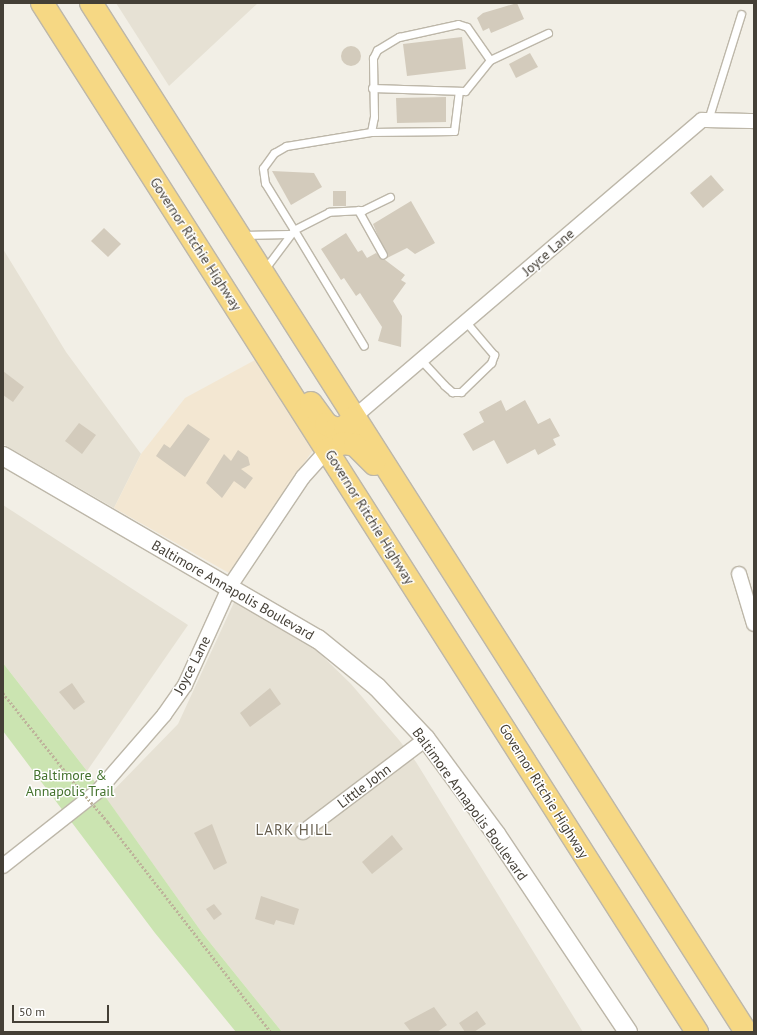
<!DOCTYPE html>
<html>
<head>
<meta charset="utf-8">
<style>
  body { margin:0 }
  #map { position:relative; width:757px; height:1035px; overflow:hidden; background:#f2efe6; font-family:"PT Sans",sans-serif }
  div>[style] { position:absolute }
  .residential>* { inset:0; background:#e6e1d4 }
  .commercial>* { inset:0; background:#f3e7d2 }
  .green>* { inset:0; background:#cbe4b1 }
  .building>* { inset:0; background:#d3cbbc }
  .round { border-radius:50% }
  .path>* { height:2.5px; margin-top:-1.25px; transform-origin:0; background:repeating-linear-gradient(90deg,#beb39b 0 2px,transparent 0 4px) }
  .roads { filter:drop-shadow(1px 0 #bdb7a9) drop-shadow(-1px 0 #bdb7a9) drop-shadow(0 1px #bdb7a9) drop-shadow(0 -1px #bdb7a9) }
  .service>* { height:7px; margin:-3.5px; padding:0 3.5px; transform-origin:3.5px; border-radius:3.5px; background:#fff }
  .minor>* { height:14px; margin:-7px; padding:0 7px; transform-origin:7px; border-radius:7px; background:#fff }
  .tertiary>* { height:18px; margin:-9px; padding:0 9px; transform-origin:9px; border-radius:9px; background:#fff }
  .trunk>* { height:22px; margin:-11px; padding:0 11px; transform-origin:11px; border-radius:11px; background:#f6d884 }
  .path-bridge>* { height:2.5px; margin-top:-1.25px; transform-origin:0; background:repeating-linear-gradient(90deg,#beb39b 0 2px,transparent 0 4px) }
  span { translate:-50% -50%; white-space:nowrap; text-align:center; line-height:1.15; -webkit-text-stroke:3px #fff; paint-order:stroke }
  .street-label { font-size:14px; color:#443f36 }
  .park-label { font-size:14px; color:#44722d }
  .neighbourhood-label { font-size:15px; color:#665e4e; letter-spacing:1px }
  .frame { position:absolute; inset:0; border:4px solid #443f36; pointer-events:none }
  .scale { position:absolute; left:12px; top:1005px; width:97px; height:18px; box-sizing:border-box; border:2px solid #443f36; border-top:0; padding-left:5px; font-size:12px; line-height:14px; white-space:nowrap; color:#443f36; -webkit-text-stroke:3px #fff; paint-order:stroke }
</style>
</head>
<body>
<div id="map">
  <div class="residential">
    <i style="clip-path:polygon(116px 3px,258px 3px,169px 86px)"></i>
    <i style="clip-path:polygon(3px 249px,66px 352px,141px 454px,114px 508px,3px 444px)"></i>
    <i style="clip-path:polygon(3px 505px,188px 625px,87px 771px,3px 663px)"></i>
    <i style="clip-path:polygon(236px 598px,308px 642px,351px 684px,399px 740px,416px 762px,583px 1032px,282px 1032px,203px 934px,106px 798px,178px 724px)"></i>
  </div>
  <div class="commercial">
    <i style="clip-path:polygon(255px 360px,313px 450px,229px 573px,114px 508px,141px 454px,185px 398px)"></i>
  </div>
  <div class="green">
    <i style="clip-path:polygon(3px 663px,87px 771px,203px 934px,282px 1032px,236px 1032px,155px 933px,3px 731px)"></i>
  </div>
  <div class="building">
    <i style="clip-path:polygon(517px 3px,524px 19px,491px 33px,489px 28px,483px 31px,477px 18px,483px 13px)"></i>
    <i style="clip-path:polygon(462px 37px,466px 69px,407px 76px,403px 44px)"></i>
    <i class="round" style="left:341px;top:46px;width:20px;height:20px"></i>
    <i style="clip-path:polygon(530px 53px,538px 67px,516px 78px,509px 64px)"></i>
    <i style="clip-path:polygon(446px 97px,446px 122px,397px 123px,396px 98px)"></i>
    <i style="clip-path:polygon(272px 171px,314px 173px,322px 187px,291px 205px)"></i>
    <i style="clip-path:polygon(711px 175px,724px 190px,703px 208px,690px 193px)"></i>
    <i style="clip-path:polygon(333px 191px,346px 191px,346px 206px,333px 206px)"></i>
    <i style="clip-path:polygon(411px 201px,435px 243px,415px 254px,407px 248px,387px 258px,373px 224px)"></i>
    <i style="clip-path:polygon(104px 228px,121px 244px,108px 257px,91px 241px)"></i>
    <i style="clip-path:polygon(346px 233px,358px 252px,362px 250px,367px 258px,376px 253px,405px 275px,401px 280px,406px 283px,393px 301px,402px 316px,401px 347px,378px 341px,382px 327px,360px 293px,356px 296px,344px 278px,341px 280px,321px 249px)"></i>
    <i style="clip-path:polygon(3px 371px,24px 387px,13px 402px,3px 395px)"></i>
    <i style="clip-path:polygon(501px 400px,506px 411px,525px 400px,538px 424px,550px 418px,560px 436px,553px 439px,556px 445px,538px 455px,535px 449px,507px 464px,494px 440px,473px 451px,463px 434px,484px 422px,479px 412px)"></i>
    <i style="clip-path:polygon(79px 423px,96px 435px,82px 454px,65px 441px)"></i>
    <i style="clip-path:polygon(188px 424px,210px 439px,185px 477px,156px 456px,164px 444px,170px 448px)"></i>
    <i style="clip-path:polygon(238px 450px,248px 457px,250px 465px,241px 469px,253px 478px,245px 489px,234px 481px,222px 498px,206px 483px,224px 454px,231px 461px)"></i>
    <i style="clip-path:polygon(72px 683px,85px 702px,74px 710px,59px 692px)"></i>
    <i style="clip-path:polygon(270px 688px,281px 704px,250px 727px,240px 713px)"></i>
    <i style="clip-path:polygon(212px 824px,227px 863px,214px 870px,194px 833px)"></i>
    <i style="clip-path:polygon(392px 835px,403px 849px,372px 874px,362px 862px)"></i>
    <i style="clip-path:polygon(261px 896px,299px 909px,294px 925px,276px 920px,274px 925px,255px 919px)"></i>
    <i style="clip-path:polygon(214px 904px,222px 914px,214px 920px,206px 909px)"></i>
    <i style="clip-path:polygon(434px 1007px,447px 1025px,437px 1032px,411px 1032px,404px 1023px)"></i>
    <i style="clip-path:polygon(477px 1011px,486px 1024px,474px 1032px,465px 1032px,459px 1023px)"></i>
  </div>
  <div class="path">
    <i style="left:3px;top:693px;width:112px;rotate:51.5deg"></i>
    <i style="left:108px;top:822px;width:266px;rotate:52.2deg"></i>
  </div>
  <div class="roads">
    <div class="service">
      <i style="left:372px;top:88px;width:93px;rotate:1.8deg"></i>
      <i style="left:465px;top:91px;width:40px;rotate:-51deg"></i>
      <i style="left:490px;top:60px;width:64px;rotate:-25deg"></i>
      <i style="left:708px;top:120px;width:111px;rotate:-72.7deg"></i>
      <i style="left:371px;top:132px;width:83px;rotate:-0.7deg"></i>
      <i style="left:454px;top:131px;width:39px;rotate:-83deg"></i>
      <i style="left:390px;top:197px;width:30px;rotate:154deg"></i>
      <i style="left:363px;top:210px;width:34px;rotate:177deg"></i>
      <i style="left:329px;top:212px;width:39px;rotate:153deg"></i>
      <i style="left:294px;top:230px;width:55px;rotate:-121.7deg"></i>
      <i style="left:265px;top:183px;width:15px;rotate:-98deg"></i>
      <i style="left:263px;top:168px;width:19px;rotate:-54deg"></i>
      <i style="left:274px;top:153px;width:14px;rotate:-30deg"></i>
      <i style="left:286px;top:146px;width:86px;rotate:-9.4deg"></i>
      <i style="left:371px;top:132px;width:15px;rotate:-79deg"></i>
      <i style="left:374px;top:117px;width:59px;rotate:-91deg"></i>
      <i style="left:373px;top:58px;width:9px;rotate:-63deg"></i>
      <i style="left:377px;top:50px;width:26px;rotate:-31deg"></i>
      <i style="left:399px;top:37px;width:60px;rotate:-12.4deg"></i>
      <i style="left:458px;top:24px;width:9px;rotate:18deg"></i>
      <i style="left:467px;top:27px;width:40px;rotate:55.1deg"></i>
      <i style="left:358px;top:210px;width:51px;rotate:60.9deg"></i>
      <i style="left:243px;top:235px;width:46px;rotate:-1.2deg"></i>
      <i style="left:264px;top:270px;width:50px;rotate:-53.1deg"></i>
      <i style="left:294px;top:230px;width:135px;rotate:58.9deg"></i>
      <i style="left:421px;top:360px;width:34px;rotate:47deg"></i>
      <i style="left:444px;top:385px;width:11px;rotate:41deg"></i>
      <i style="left:452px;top:392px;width:9px"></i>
      <i style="left:461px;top:392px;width:42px;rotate:-44deg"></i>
      <i style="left:491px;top:363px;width:9px;rotate:-69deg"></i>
      <i style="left:494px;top:355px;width:43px;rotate:-130.3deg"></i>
    </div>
    <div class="minor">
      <i style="left:353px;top:418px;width:459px;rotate:-40.5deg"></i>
      <i style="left:702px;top:120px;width:52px;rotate:1.1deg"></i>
      <i style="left:739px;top:574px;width:52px;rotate:73.3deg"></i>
      <i style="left:303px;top:832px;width:154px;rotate:-37.1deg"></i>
      <i style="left:3px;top:866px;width:121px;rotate:-38.3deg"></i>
      <i style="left:98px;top:791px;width:101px;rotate:-49deg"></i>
      <i style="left:164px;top:715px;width:37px;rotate:-55deg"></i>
      <i style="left:185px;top:685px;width:109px;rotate:-65.6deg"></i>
      <i style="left:230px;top:586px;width:131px;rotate:-56.2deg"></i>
      <i style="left:303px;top:477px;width:36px;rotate:-48deg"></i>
    </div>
    <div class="tertiary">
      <i style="left:3px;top:456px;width:364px;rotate:30.2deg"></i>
      <i style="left:318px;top:639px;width:76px;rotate:39.1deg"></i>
      <i style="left:377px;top:687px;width:71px;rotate:46.7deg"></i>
      <i style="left:426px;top:739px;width:118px;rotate:53.6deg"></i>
      <i style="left:496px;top:834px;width:238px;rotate:56.3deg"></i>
    </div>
    <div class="trunk">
      <i style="left:42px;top:3px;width:1220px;rotate:57.52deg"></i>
      <i style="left:91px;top:3px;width:1220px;rotate:57.52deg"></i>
      <i style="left:311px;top:403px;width:26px;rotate:54deg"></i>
      <i style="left:326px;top:424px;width:11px;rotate:27deg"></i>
      <i style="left:336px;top:429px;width:9px;rotate:-13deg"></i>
      <i style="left:345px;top:427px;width:12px;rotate:-48deg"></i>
      <i style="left:327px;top:450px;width:17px;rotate:-24deg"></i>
      <i style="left:343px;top:443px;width:12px;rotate:9deg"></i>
      <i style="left:355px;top:445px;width:27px;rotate:45deg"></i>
    </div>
  </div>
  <div class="path-bridge">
    <i style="left:73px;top:781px;width:54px;rotate:49.5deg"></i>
  </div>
  <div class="street-label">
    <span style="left:196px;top:244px;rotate:57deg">Governor Ritchie Highway</span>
    <span style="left:548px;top:252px;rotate:-41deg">Joyce Lane</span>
    <span style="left:370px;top:517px;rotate:58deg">Governor Ritchie Highway</span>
    <span style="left:233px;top:590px;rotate:30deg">Baltimore Annapolis Boulevard</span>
    <span style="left:192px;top:665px;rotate:-63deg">Joyce Lane</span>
    <span style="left:364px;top:786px;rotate:-37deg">Little John</span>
    <span style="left:544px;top:791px;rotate:58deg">Governor Ritchie Highway</span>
    <span style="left:470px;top:804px;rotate:54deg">Baltimore Annapolis Boulevard</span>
  </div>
  <div class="park-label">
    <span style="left:70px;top:783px">Baltimore &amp;<br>Annapolis Trail</span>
  </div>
  <div class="neighbourhood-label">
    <span style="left:294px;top:830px">LARK HILL</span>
  </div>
  <div class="frame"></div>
  <div class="scale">50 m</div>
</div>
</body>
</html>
